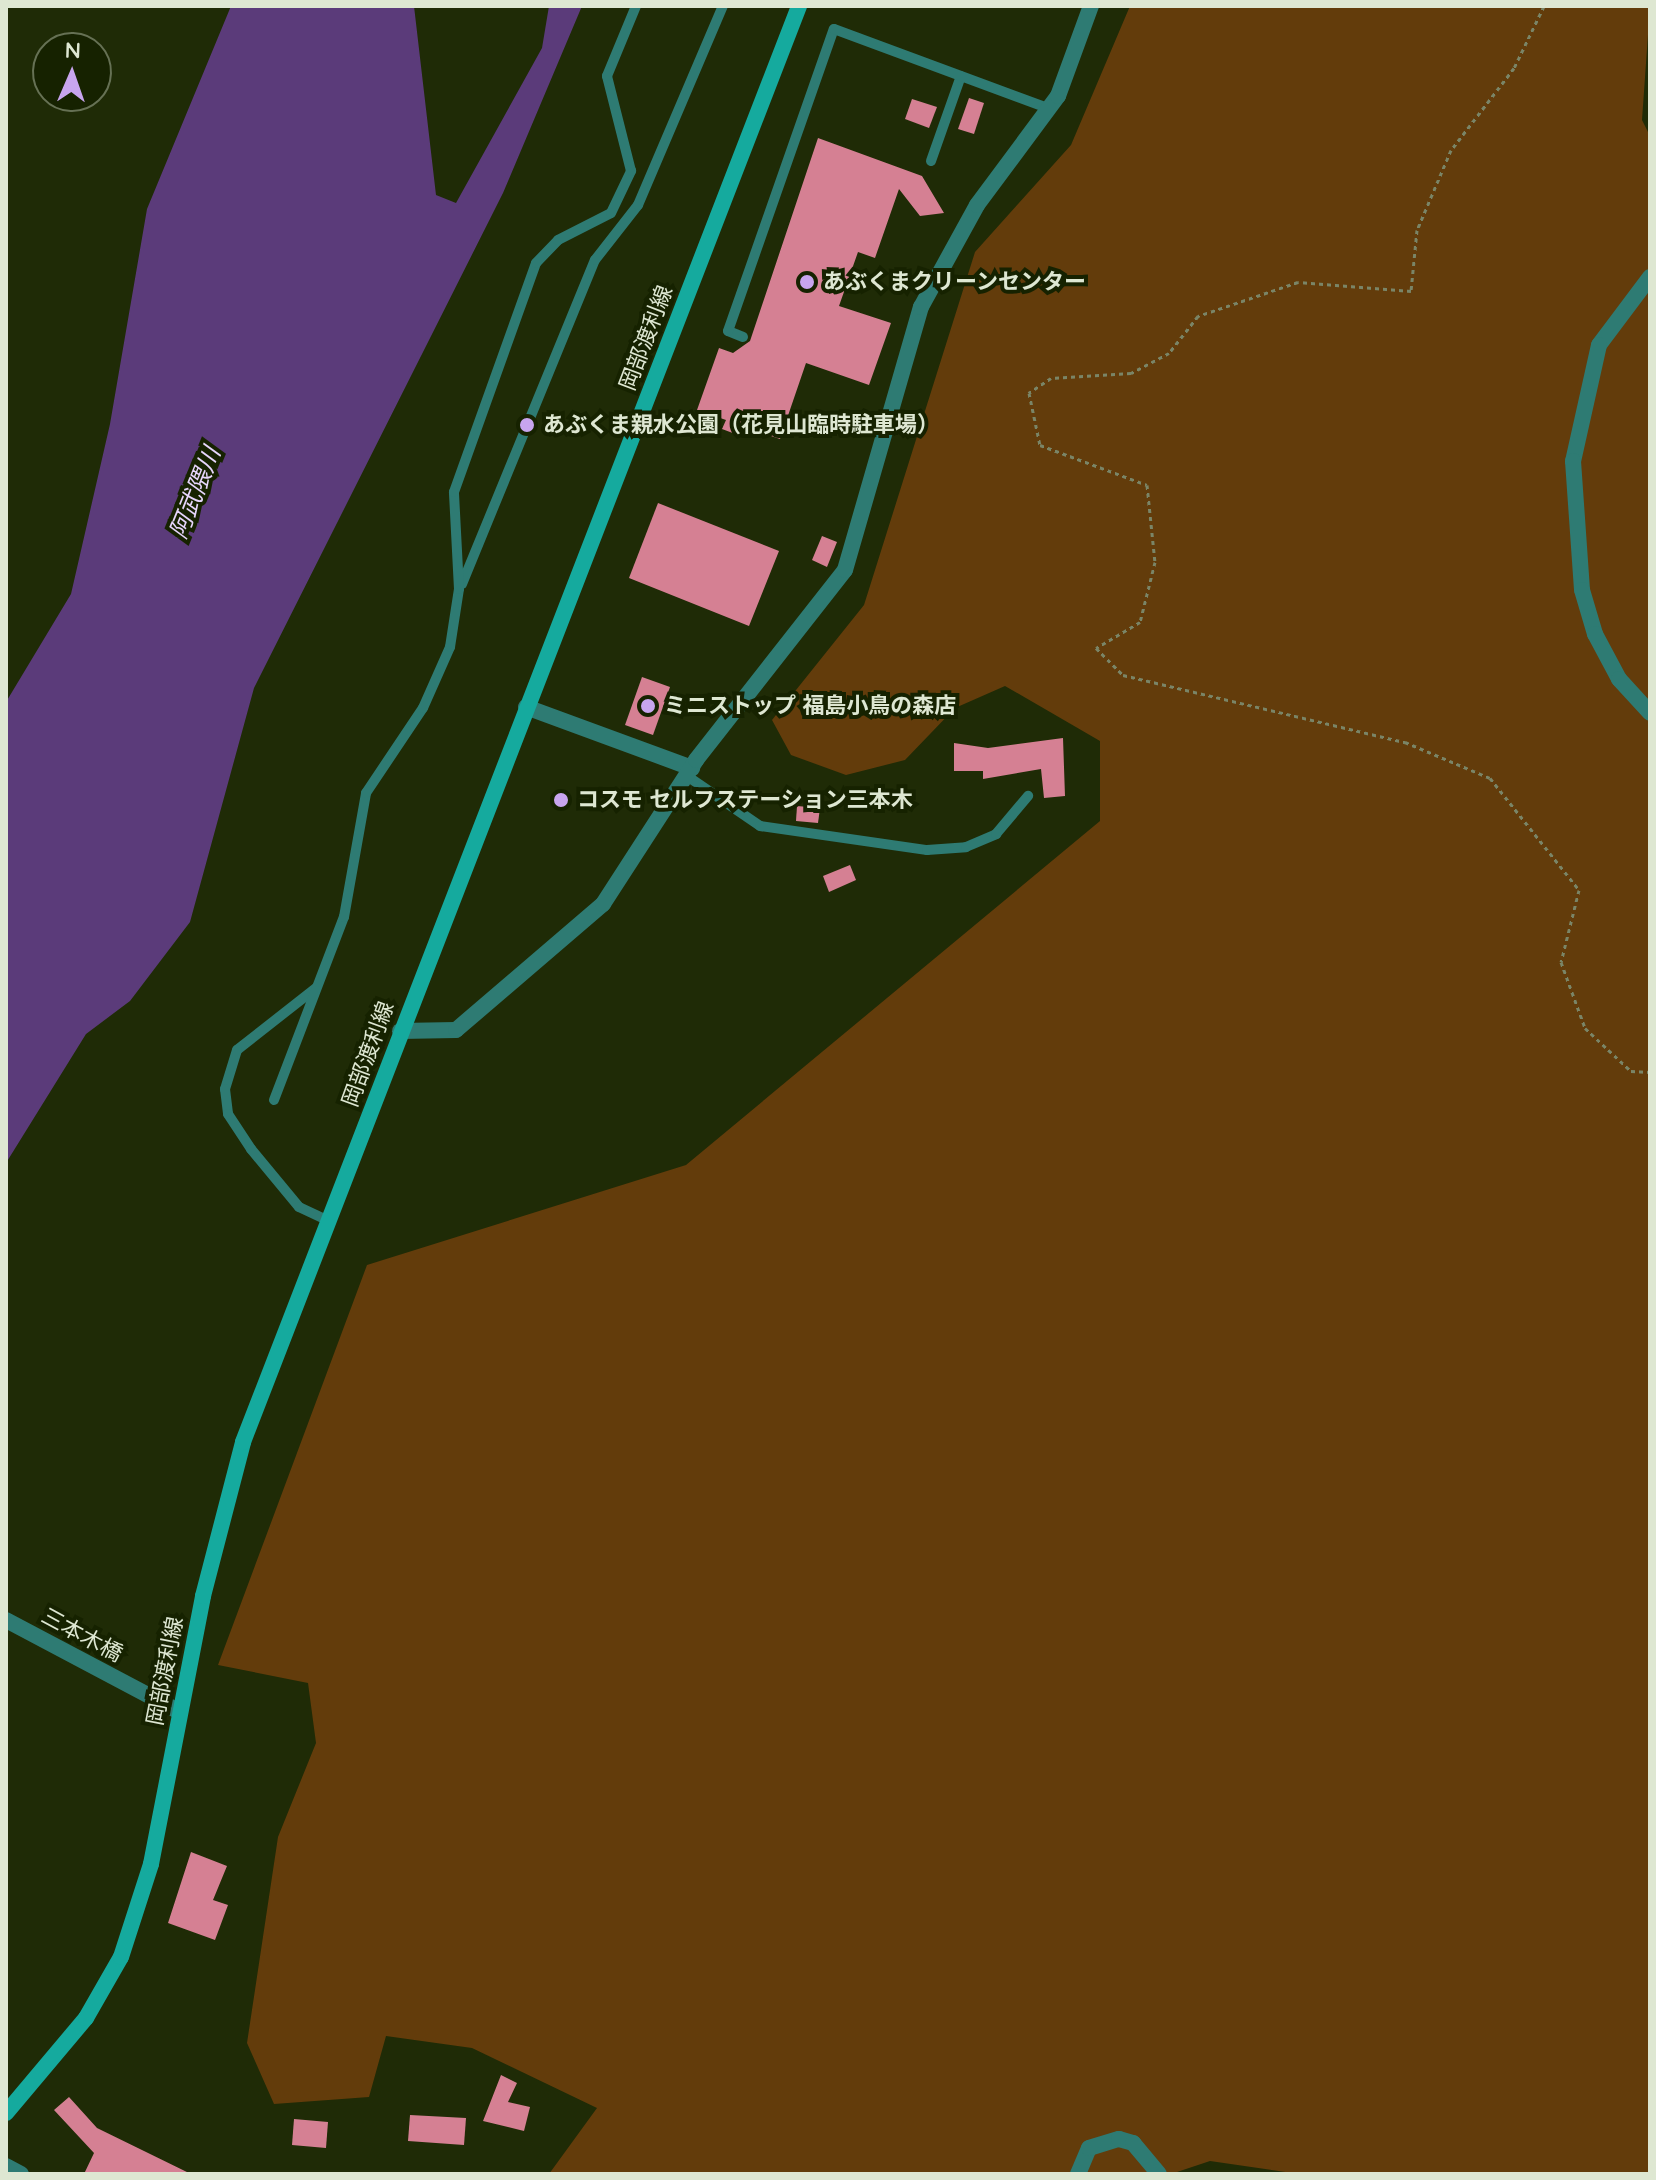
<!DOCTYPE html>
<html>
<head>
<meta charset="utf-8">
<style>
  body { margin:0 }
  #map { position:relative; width:1656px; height:2180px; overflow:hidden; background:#1f2b06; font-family:Quicksand,"Noto Sans JP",sans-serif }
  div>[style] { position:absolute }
  .green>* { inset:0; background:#633c0b }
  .water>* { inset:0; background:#5b3b7a }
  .building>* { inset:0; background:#d58093 }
  .path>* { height:3px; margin-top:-1.5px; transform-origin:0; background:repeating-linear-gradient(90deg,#7a8567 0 4px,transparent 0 8px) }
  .service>* { height:10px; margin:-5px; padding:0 5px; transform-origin:5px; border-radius:5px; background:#2e7b73 }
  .minor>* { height:16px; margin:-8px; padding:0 8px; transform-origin:8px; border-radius:8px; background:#2e7b73 }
  .tertiary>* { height:16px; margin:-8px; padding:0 8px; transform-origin:8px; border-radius:8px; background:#2e7b73 }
  .secondary>* { height:16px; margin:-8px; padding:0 8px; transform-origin:8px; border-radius:8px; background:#15aa9e }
  .dots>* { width:22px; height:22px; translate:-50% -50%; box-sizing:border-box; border:4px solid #162200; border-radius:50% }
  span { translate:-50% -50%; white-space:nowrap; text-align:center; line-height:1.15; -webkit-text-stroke:8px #162200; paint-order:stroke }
  .poi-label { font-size:22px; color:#dee7d2; font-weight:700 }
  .left { translate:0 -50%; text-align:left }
  .street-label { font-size:22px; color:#dee7d2 }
  .water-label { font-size:24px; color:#e7d6fc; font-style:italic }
  .frame { position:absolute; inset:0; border:8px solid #dee7d2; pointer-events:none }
  .north { position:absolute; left:32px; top:32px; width:80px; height:80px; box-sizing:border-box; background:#162200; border:2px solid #667154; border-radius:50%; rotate:2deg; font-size:22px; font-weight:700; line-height:32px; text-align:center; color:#dee7d2 }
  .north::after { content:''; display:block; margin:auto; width:28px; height:36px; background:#c8a5ee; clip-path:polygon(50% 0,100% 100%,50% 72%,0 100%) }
</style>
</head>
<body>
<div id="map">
  <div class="green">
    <i style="clip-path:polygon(1130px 6px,1650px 6px,1642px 120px,1650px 136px,1650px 2174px,1299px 2174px,1210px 2161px,1171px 2174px,549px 2174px,597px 2108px,472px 2048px,386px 2036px,369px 2097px,274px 2104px,247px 2043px,278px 1837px,316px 1743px,308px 1683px,218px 1665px,367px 1265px,686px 1165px,1100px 821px,1100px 741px,1005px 686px,955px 708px,905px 760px,846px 775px,791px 755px,772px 720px,864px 605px,975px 252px,1071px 145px)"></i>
  </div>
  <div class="water">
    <i style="clip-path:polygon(231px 6px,414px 6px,436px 195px,456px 203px,542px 48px,549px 6px,582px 6px,503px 193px,254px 688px,190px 922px,130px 1001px,86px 1034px,6px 1163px,6px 702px,71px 594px,110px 424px,147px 209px)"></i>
  </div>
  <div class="building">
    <i style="clip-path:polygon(969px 98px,984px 103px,974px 134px,958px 129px)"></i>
    <i style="clip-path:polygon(912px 99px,937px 107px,929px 128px,905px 119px)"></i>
    <i style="clip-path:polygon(818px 138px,922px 176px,944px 213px,920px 216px,899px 189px,875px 258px,858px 252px,839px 306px,891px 323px,869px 385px,806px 363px,780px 439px,741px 426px,738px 435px,722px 429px,726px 420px,697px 410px,719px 348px,733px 353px,750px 341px)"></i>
    <i style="clip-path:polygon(658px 503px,779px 551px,749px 626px,629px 578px)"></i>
    <i style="clip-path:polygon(822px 536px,837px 542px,827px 567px,812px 560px)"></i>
    <i style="clip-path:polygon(642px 677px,670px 687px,653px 735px,625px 725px)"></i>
    <i style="clip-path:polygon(1063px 738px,1065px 796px,1044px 798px,1041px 769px,983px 779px,983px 771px,954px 771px,954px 743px,988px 748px)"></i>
    <i style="clip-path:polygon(797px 806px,820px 808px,818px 823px,796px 821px)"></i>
    <i style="clip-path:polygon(850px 865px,856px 880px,829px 892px,823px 876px)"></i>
    <i style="clip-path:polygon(191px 1852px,227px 1866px,213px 1900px,228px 1905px,215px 1940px,168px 1923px)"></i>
    <i style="clip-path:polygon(501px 2075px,517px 2083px,508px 2102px,530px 2107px,524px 2131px,483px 2121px)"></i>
    <i style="clip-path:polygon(69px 2097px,97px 2128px,191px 2174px,84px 2174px,94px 2153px,54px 2110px)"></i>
    <i style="clip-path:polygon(410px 2115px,466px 2118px,464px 2145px,408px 2141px)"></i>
    <i style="clip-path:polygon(294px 2119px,328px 2122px,326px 2148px,292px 2145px)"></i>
  </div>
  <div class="path">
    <i style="left:1544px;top:6px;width:69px;rotate:115.8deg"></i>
    <i style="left:1514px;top:68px;width:103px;rotate:127.5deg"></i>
    <i style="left:1451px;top:150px;width:87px;rotate:113deg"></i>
    <i style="left:1417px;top:230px;width:61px;rotate:95.6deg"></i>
    <i style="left:1411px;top:291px;width:113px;rotate:-175.4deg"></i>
    <i style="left:1298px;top:282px;width:106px;rotate:161.2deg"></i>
    <i style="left:1198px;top:316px;width:47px;rotate:128.1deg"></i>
    <i style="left:1169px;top:353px;width:43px;rotate:152.2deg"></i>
    <i style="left:1131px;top:373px;width:80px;rotate:176.4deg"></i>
    <i style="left:1051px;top:378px;width:27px;rotate:146deg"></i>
    <i style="left:1029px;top:393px;width:53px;rotate:78.1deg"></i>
    <i style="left:1040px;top:445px;width:114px;rotate:20.5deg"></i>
    <i style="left:1147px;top:485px;width:77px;rotate:84.1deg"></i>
    <i style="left:1155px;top:562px;width:62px;rotate:104deg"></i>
    <i style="left:1140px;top:622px;width:51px;rotate:149.4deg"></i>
    <i style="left:1096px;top:648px;width:38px;rotate:45deg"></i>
    <i style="left:1123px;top:675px;width:290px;rotate:13.4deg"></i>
    <i style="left:1405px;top:742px;width:92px;rotate:23deg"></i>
    <i style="left:1490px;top:778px;width:143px;rotate:51.5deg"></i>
    <i style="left:1579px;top:890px;width:74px;rotate:104deg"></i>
    <i style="left:1561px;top:962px;width:70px;rotate:70deg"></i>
    <i style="left:1585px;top:1028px;width:63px;rotate:43.1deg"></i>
    <i style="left:1631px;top:1071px;width:19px;rotate:3deg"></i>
  </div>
  <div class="service">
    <i style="left:931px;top:161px;width:90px;rotate:-70.6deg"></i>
    <i style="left:743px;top:337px;width:16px;rotate:-158deg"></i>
    <i style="left:728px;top:331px;width:320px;rotate:-70.7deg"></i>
    <i style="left:834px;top:29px;width:227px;rotate:20.3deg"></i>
    <i style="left:462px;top:584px;width:350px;rotate:-67.7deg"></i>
    <i style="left:595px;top:260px;width:70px;rotate:-52deg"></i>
    <i style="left:638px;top:205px;width:216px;rotate:-66.9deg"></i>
    <i style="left:687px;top:776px;width:88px;rotate:34.4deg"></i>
    <i style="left:760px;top:826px;width:169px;rotate:8.2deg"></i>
    <i style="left:927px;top:850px;width:39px;rotate:-4deg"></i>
    <i style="left:966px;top:847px;width:33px;rotate:-23deg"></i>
    <i style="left:996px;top:834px;width:50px;rotate:-49.9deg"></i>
    <i style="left:316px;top:988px;width:100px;rotate:141.9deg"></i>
    <i style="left:237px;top:1050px;width:41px;rotate:107.1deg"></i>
    <i style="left:225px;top:1089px;width:25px;rotate:83deg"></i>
    <i style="left:228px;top:1114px;width:42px;rotate:56.7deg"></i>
    <i style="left:251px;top:1149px;width:75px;rotate:50.4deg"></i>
    <i style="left:299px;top:1207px;width:33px;rotate:25deg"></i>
    <i style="left:274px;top:1100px;width:196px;rotate:-69.1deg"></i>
    <i style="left:344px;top:917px;width:126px;rotate:-79.9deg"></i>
    <i style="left:366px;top:793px;width:102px;rotate:-56.2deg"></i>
    <i style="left:423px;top:708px;width:67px;rotate:-66.1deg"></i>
    <i style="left:450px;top:647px;width:59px;rotate:-81.2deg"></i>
    <i style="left:459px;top:589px;width:97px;rotate:-93deg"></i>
    <i style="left:454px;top:492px;width:243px;rotate:-70.3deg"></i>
    <i style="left:536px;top:263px;width:32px;rotate:-46deg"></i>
    <i style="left:558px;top:240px;width:59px;rotate:-27deg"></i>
    <i style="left:611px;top:213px;width:47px;rotate:-64.5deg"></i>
    <i style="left:631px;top:171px;width:98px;rotate:-104.2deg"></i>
    <i style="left:607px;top:76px;width:76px;rotate:-67.5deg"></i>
  </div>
  <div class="minor">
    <i style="left:1650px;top:277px;width:85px;rotate:126.9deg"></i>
    <i style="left:1599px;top:345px;width:119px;rotate:102.6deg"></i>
    <i style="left:1573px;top:461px;width:129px;rotate:86deg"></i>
    <i style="left:1582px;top:590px;width:46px;rotate:73.5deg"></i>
    <i style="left:1595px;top:634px;width:51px;rotate:61.9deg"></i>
    <i style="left:1619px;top:679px;width:46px;rotate:47.6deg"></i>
    <i style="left:526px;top:707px;width:177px;rotate:20.2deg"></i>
    <i style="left:400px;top:1031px;width:56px;rotate:-1deg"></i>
    <i style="left:456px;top:1030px;width:194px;rotate:-40.6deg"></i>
    <i style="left:603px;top:904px;width:171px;rotate:-57.1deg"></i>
    <i style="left:696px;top:760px;width:241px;rotate:-51.9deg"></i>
    <i style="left:845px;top:570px;width:274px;rotate:-73.9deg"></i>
    <i style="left:921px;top:307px;width:116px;rotate:-61.2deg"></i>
    <i style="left:977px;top:205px;width:136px;rotate:-53.4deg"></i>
    <i style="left:1058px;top:96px;width:96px;rotate:-69.9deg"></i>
    <i style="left:6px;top:2166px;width:17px;rotate:28deg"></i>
    <i style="left:1078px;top:2174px;width:28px;rotate:-67deg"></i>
    <i style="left:1089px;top:2148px;width:31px;rotate:-17deg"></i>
    <i style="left:1119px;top:2139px;width:15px;rotate:16deg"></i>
    <i style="left:1133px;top:2143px;width:40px;rotate:50deg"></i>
  </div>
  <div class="tertiary">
    <i style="left:6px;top:1620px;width:197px;rotate:27.9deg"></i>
  </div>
  <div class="secondary">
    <i style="left:6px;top:2113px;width:124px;rotate:-49.9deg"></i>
    <i style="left:86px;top:2018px;width:70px;rotate:-60.2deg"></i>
    <i style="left:121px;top:1957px;width:98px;rotate:-72.1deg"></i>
    <i style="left:151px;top:1864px;width:273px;rotate:-79deg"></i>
    <i style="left:203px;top:1596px;width:159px;rotate:-75.4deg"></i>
    <i style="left:243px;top:1442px;width:1540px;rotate:-68.83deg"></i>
  </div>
  <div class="dots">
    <i style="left:807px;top:282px;background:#c8a5ee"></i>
    <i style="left:527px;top:425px;background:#c8a5ee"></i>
    <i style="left:648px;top:706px;background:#c8a5ee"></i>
    <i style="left:561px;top:800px;background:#c8a5ee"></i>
  </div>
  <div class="poi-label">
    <span class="left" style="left:823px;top:282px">あぶくまクリーンセンター</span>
    <span class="left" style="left:543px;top:425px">あぶくま親水公園（花見山臨時駐車場）</span>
    <span class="left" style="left:664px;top:706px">ミニストップ 福島小鳥の森店</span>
    <span class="left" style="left:577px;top:800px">コスモ セルフステーション三本木</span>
  </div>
  <div class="street-label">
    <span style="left:646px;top:338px;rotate:-69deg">岡部渡利線</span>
    <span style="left:368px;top:1054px;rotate:-70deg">岡部渡利線</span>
    <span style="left:82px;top:1635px;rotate:28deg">三本木橋</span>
    <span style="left:165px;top:1671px;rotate:-79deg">岡部渡利線</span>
  </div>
  <div class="water-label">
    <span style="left:195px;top:493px;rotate:-68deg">阿武隈川</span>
  </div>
  <div class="frame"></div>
  <div class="north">N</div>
</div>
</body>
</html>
